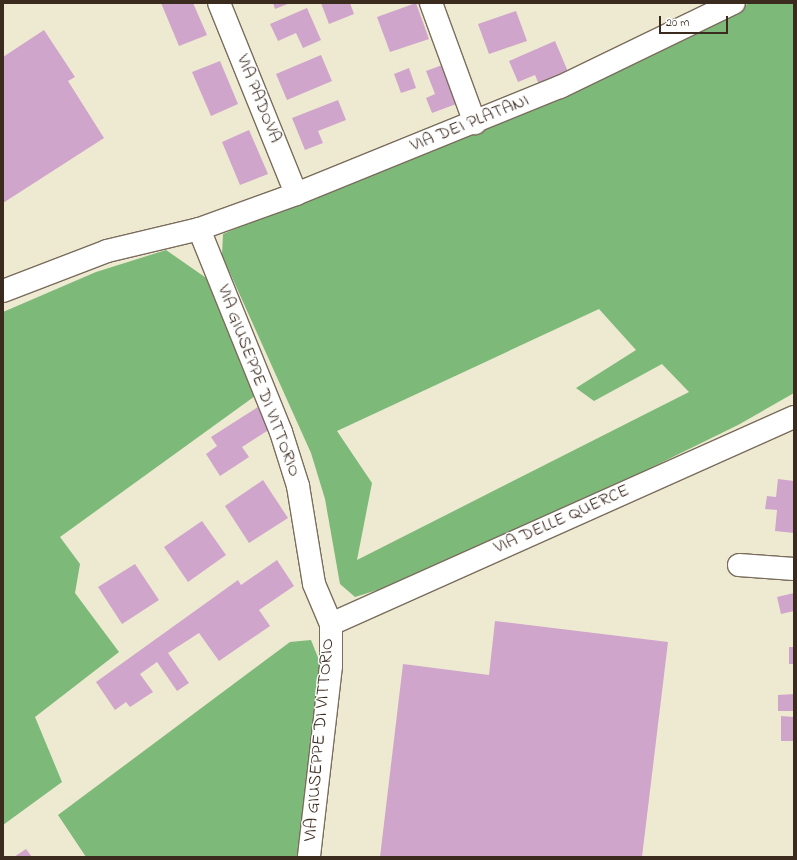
<!DOCTYPE html>
<html>
<head>
<meta charset="utf-8">
<style>
  body { margin:0 }
  #map { position:relative; width:797px; height:860px; overflow:hidden; background:#eee9d1; font-family:"Indie Flower",sans-serif }
  div>[style] { position:absolute }
  .forest>* { inset:0; background:#7db979 }
  .building>* { inset:0; background:#d0a5cc }
  .roads { filter:drop-shadow(1px 0 #7a6d5d) drop-shadow(-1px 0 #7a6d5d) drop-shadow(0 1px #7a6d5d) drop-shadow(0 -1px #7a6d5d) }
  .minor>* { height:22px; margin:-11px; padding:0 11px; transform-origin:11px; border-radius:11px; background:#fff }
  span { translate:-50% -50%; white-space:nowrap; text-align:center; line-height:1.15; -webkit-text-stroke:3px #fff; paint-order:stroke }
  .street-label { font-size:18px; color:#3b2a1e }
  .frame { position:absolute; inset:0; border:4px solid #3b2a1e; pointer-events:none }
  .scale { position:absolute; left:659px; top:16px; width:69px; height:18px; box-sizing:border-box; border:2px solid #3b2a1e; border-top:0; padding-left:5px; font-size:12px; line-height:14px; white-space:nowrap; color:#3b2a1e; -webkit-text-stroke:3px #fff; paint-order:stroke }
</style>
</head>
<body>
<div id="map">
  <div class="forest">
    <i style="clip-path:polygon(evenodd,750px 3px,794px 3px,794px 393px,738px 425px,579px 503px,403px 582px,355px 597px,340px 584px,325px 499px,311px 453px,222px 255px,223px 234px,571px 89px,750px 3px,599px 309px,636px 350px,576px 388px,594px 401px,662px 364px,689px 392px,357px 560px,372px 483px,337px 431px,599px 309px)"></i>
    <i style="clip-path:polygon(166px 250px,212px 282px,255px 396px,60px 537px,80px 564px,75px 593px,119px 652px,35px 717px,62px 782px,3px 825px,3px 312px,96px 272px)"></i>
    <i style="clip-path:polygon(311px 640px,323px 670px,299px 857px,86px 857px,58px 815px,290px 642px)"></i>
  </div>
  <div class="building">
    <i style="clip-path:polygon(161px 3px,193px 3px,207px 35px,179px 46px)"></i>
    <i style="clip-path:polygon(273px 3px,290px 3px,275px 9px)"></i>
    <i style="clip-path:polygon(321px 3px,350px 3px,354px 14px,329px 24px)"></i>
    <i style="clip-path:polygon(416px 3px,429px 39px,390px 52px,377px 17px)"></i>
    <i style="clip-path:polygon(307px 8px,321px 40px,303px 48px,296px 33px,278px 41px,270px 24px)"></i>
    <i style="clip-path:polygon(516px 11px,527px 41px,489px 54px,478px 24px)"></i>
    <i style="clip-path:polygon(44px 30px,75px 77px,68px 81px,104px 138px,3px 203px,3px 57px)"></i>
    <i style="clip-path:polygon(555px 41px,569px 74px,540px 87px,535px 75px,518px 82px,509px 61px)"></i>
    <i style="clip-path:polygon(321px 55px,332px 81px,287px 100px,276px 74px)"></i>
    <i style="clip-path:polygon(220px 61px,238px 104px,211px 116px,192px 72px)"></i>
    <i style="clip-path:polygon(445px 64px,459px 103px,432px 113px,426px 98px,435px 94px,426px 71px)"></i>
    <i style="clip-path:polygon(409px 68px,416px 88px,401px 93px,394px 74px)"></i>
    <i style="clip-path:polygon(338px 100px,346px 120px,318px 131px,323px 143px,305px 150px,292px 118px)"></i>
    <i style="clip-path:polygon(249px 130px,268px 174px,240px 185px,222px 142px)"></i>
    <i style="clip-path:polygon(261px 405px,275px 426px,242px 447px,249px 457px,220px 476px,206px 454px,217px 446px,211px 437px)"></i>
    <i style="clip-path:polygon(778px 479px,794px 481px,794px 533px,775px 531px,777px 510px,765px 509px,767px 496px,776px 497px)"></i>
    <i style="clip-path:polygon(263px 480px,288px 518px,249px 543px,225px 506px)"></i>
    <i style="clip-path:polygon(202px 521px,226px 555px,188px 582px,164px 547px)"></i>
    <i style="clip-path:polygon(277px 560px,294px 586px,259px 610px,270px 626px,219px 661px,199px 633px,168px 653px,189px 683px,177px 691px,157px 662px,140px 674px,153px 692px,130px 707px,126px 702px,115px 710px,96px 682px,238px 580px,241px 585px)"></i>
    <i style="clip-path:polygon(135px 564px,159px 600px,122px 624px,98px 587px)"></i>
    <i style="clip-path:polygon(794px 593px,794px 611px,781px 614px,777px 597px)"></i>
    <i style="clip-path:polygon(495px 621px,668px 642px,642px 857px,380px 857px,403px 664px,489px 675px)"></i>
    <i style="clip-path:polygon(789px 647px,794px 647px,794px 664px,789px 664px)"></i>
    <i style="clip-path:polygon(794px 694px,794px 711px,778px 711px,778px 695px)"></i>
    <i style="clip-path:polygon(781px 716px,794px 717px,794px 741px,781px 741px)"></i>
    <i style="clip-path:polygon(26px 849px,32px 857px,14px 857px)"></i>
  </div>
  <div class="roads">
    <div class="minor">
      <i style="left:219px;top:3px;width:206px;rotate:68deg"></i>
      <i style="left:431px;top:3px;width:128px;rotate:69.9deg"></i>
      <i style="left:199px;top:229px;width:219px;rotate:68deg"></i>
      <i style="left:281px;top:432px;width:57px;rotate:72.5deg"></i>
      <i style="left:298px;top:486px;width:99px;rotate:80.7deg"></i>
      <i style="left:314px;top:584px;width:43px;rotate:67deg"></i>
      <i style="left:331px;top:624px;width:42px;rotate:90deg"></i>
      <i style="left:331px;top:666px;width:192px;rotate:96.6deg"></i>
      <i style="left:3px;top:291px;width:111px;rotate:-21deg"></i>
      <i style="left:107px;top:251px;width:95px;rotate:-13.4deg"></i>
      <i style="left:199px;top:229px;width:103px;rotate:-19.8deg"></i>
      <i style="left:296px;top:194px;width:285px;rotate:-22.1deg"></i>
      <i style="left:560px;top:87px;width:193px;rotate:-25.8deg"></i>
      <i style="left:739px;top:565px;width:55px;rotate:4.2deg"></i>
      <i style="left:331px;top:624px;width:507px;rotate:-24.09deg"></i>
    </div>
  </div>
  <div class="street-label">
    <span style="left:258px;top:99px;rotate:68deg">VIA PADOVA</span>
    <span style="left:470px;top:124px;rotate:-22deg">VIA DEI PLATANI</span>
    <span style="left:258px;top:381px;rotate:69deg">VIA GIUSEPPE DI VITTORIO</span>
    <span style="left:562px;top:520px;rotate:-24deg">VIA DELLE QUERCE</span>
    <span style="left:320px;top:740px;rotate:-85deg">VIA GIUSEPPE DI VITTORIO</span>
  </div>
  <div class="frame"></div>
  <div class="scale">20 m</div>
</div>
</body>
</html>
